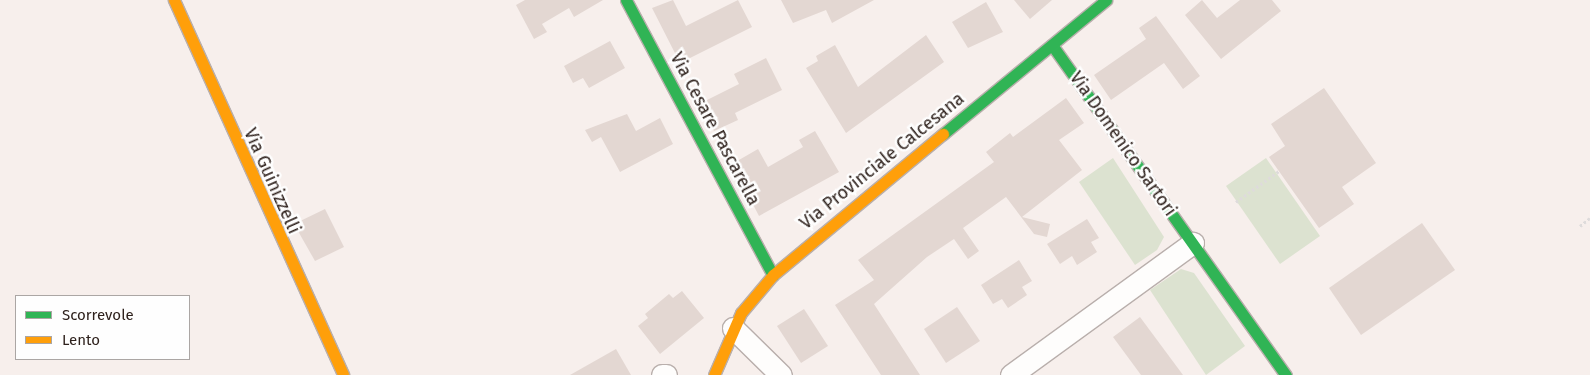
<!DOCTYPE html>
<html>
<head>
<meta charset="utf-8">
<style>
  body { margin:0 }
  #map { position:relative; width:1590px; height:375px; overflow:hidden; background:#f7efec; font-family:"Fira Sans",sans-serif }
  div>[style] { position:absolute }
  .green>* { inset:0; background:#dce2d0 }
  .building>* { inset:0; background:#e3d7d2 }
  .path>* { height:3px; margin-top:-1.5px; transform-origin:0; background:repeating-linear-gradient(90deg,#dedbdb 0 2.5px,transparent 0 5px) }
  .roads { filter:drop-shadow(1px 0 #b9afac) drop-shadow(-1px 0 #b9afac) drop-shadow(0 1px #b9afac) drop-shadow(0 -1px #b9afac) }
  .street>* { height:21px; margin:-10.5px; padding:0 10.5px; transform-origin:10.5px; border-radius:10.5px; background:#fefdfc }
  .fast>* { height:11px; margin:-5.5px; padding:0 5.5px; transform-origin:5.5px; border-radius:5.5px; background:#30b455 }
  .slow>* { height:11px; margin:-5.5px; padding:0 5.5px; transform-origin:5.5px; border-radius:5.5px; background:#ff9f0a }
  span { translate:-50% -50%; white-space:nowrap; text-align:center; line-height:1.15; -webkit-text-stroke:5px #fefefe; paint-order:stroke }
  .street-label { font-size:18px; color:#2e211c }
  .legend { position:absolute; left:15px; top:295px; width:175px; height:65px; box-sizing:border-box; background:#fefefe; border:1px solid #aba6a4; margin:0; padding:6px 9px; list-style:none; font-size:15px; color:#2e211c }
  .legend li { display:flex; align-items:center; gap:10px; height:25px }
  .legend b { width:25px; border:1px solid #aba6a4 }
</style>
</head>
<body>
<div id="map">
  <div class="green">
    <i style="clip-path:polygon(1113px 158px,1164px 237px,1157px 250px,1135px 265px,1079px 182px)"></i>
    <i style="clip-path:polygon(1266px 158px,1320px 236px,1280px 264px,1226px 186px)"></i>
    <i style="clip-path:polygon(1181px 269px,1194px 273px,1245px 346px,1206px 375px,1150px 290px)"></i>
  </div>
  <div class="building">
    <i style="clip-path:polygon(525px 0,603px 0,574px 17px,569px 8px,542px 24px,547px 32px,534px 39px,516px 5px)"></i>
    <i style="clip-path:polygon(673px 0,686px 26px,738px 0,752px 27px,680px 63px,652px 8px)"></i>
    <i style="clip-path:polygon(781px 0,874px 0,832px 23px,826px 10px,793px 23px)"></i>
    <i style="clip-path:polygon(1014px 0,1052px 0,1030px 19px)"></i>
    <i style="clip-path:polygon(1202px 0,1217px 18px,1240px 0,1272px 0,1281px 11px,1221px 59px,1185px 15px)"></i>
    <i style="clip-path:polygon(986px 2px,1003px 32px,968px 48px,952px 22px)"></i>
    <i style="clip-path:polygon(1156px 16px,1200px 76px,1183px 89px,1164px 63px,1111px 100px,1094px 75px,1146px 39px,1139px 28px)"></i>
    <i style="clip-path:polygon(926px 35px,944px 62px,846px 133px,806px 68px,818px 61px,816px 56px,835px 45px,858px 87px)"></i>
    <i style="clip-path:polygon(610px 41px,625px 68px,589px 88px,583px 78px,573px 83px,564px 66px)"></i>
    <i style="clip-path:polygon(766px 58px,782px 90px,735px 113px,738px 120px,714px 131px,699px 104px,739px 84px,734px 74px)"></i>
    <i style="clip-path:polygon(1324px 88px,1376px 163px,1342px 187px,1354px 204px,1319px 228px,1269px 157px,1285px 146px,1271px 124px)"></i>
    <i style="clip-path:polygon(1066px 98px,1084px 123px,1059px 140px,1082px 170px,1022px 217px,1050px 224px,1047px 237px,1034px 234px,1006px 197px,963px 228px,979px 251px,968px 259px,954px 239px,927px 257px,874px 304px,920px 375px,881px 375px,835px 305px,874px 280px,858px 260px,994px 162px,986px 152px,1010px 133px,1013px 137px)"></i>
    <i style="clip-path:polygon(627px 114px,636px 131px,660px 118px,673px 144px,620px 172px,601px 137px,592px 142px,585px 130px)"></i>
    <i style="clip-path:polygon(815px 131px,839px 172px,759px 216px,732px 164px,758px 149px,768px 167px,803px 147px,799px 140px)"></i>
    <i style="clip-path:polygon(325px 209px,344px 247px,315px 261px,294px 224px)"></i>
    <i style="clip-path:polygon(1087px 219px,1099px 238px,1091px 242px,1097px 252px,1077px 265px,1072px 256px,1060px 264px,1047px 244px)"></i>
    <i style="clip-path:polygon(1422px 223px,1455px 270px,1361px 335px,1329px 288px)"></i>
    <i style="clip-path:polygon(1019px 260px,1032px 281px,1022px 287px,1027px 295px,1008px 308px,1002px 299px,993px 304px,981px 285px)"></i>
    <i style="clip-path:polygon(682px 291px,704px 318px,660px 354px,638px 326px,648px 318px,645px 314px,669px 294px,673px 298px)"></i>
    <i style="clip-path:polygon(957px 307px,980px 341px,946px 363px,924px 329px)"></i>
    <i style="clip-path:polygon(804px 309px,828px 346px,801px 363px,777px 326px)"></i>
    <i style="clip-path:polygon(1140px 317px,1183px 375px,1141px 375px,1113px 337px)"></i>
    <i style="clip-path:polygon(616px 349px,631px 375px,570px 375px)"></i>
  </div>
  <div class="path">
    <i style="left:1236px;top:202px;width:53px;rotate:-35.8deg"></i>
    <i style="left:1580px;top:226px;width:13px;rotate:-39deg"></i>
  </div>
  <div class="roads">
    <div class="street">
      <i style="left:733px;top:328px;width:67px;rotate:44.4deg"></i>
      <i style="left:662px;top:375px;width:4px"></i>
      <i style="left:1011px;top:375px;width:225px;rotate:-36deg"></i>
    </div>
    <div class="fast">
      <i style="left:626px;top:0;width:312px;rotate:61.9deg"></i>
      <i style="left:1052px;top:45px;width:405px;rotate:54.7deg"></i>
      <i style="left:943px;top:134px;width:211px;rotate:-39.4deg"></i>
    </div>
    <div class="slow">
      <i style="left:174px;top:0;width:411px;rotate:65.7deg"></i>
      <i style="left:714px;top:375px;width:68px;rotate:-66.5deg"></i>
      <i style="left:741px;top:313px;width:50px;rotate:-49.9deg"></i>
      <i style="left:773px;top:275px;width:221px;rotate:-39.7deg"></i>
    </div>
  </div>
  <div class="street-label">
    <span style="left:715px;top:129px;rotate:62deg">Via Cesare Pascarella</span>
    <span style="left:1123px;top:144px;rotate:55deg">Via Domenico Sartori</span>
    <span style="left:882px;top:161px;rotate:-39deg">Via Provinciale Calcesana</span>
    <span style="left:272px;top:181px;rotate:66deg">Via Guinizzelli</span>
  </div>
  <ul class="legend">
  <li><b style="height:6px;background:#30b455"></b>Scorrevole</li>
  <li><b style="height:6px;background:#ff9f0a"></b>Lento</li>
  </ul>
</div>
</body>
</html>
